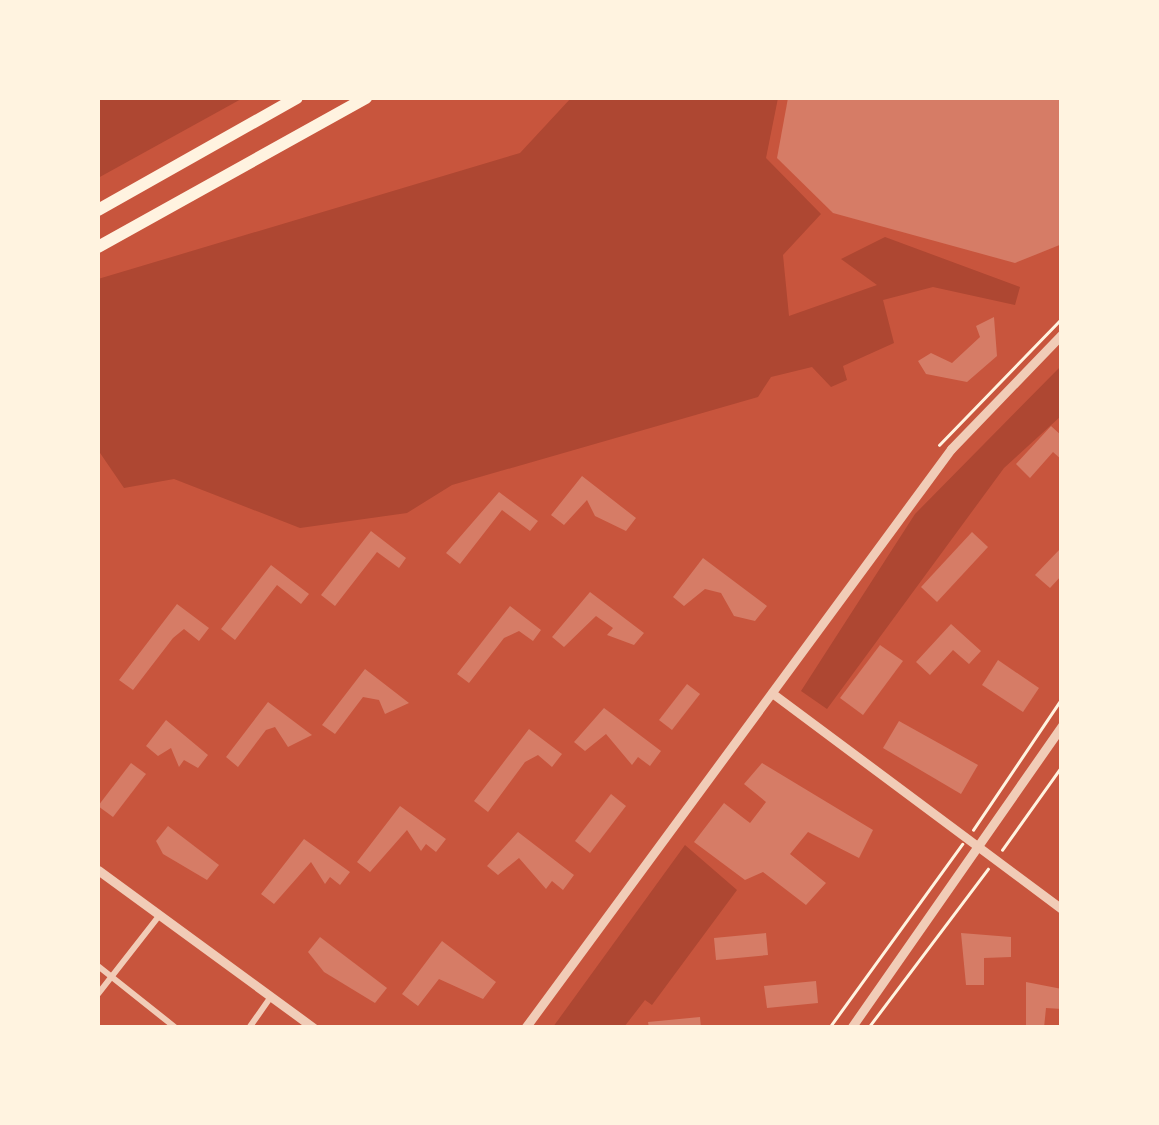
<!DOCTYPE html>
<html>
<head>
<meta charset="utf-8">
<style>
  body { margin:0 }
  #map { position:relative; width:1159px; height:1125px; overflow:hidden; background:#c8553d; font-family:"Titillium Web",sans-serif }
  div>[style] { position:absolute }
  .green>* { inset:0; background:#ae4732 }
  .building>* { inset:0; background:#d67c66 }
  .path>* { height:2.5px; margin:-1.25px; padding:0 1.25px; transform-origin:1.25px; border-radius:1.25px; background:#fff3e0 }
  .minor>* { height:6px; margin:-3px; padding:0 3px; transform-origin:3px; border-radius:3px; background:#f1ccb7 }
  .tertiary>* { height:9px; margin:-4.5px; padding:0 4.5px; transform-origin:4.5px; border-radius:4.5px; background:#f1ccb7 }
  .motorway>* { height:12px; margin:-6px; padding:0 6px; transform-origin:6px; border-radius:6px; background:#fff3e0 }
  span { translate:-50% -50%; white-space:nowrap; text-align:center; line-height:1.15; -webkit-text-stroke:8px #fff3e0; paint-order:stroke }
  .frame { position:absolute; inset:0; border:100px solid #fff3e0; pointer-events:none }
</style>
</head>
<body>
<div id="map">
  <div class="green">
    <i style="clip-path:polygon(98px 98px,243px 98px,98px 178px)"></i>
    <i style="clip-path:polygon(571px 98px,778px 98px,766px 158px,821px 214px,783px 255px,789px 316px,877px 285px,841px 259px,885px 237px,1020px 287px,1015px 305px,933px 287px,883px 300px,894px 343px,843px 366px,847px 380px,831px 387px,812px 367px,771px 377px,758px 397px,452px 485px,407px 513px,300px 528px,174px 479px,124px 488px,98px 450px,98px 279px,520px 153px)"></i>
    <i style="clip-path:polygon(1061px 366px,1061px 416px,1004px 468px,827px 709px,801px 691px,915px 514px)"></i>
    <i style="clip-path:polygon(685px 845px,737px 890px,652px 1005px,645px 1000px,624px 1027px,553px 1027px)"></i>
  </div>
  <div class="building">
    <i style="clip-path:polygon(788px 98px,1062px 98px,1062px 244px,1015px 263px,833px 213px,777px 158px)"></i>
    <i style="clip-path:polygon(994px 317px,997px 356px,967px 382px,926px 374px,918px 361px,931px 353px,952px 363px,980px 337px,976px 326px)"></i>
    <i style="clip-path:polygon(1051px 426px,1062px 436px,1062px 460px,1053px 452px,1030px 478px,1016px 464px)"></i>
    <i style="clip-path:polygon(582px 476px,636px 518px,626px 531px,595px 516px,587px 500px,564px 525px,551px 515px)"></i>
    <i style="clip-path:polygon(499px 492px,538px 521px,530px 531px,502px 510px,460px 564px,446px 553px)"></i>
    <i style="clip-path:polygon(371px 531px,406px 558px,399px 568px,377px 552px,335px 606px,321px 595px)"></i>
    <i style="clip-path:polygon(972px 532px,988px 547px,937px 602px,921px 587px)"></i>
    <i style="clip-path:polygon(1062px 547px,1062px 575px,1050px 588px,1035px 575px)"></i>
    <i style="clip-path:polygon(703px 558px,767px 606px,755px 621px,734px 616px,721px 593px,705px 589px,684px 606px,673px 597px)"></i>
    <i style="clip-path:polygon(271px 565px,309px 594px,301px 604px,277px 585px,235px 640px,221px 629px)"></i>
    <i style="clip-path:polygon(590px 592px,644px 633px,634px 645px,607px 635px,613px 628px,596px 616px,564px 647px,552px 637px)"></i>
    <i style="clip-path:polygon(177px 604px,209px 628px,199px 641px,184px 629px,173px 638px,133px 690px,119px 680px)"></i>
    <i style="clip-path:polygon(510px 606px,541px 630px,533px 641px,519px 631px,504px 638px,469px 683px,457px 674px)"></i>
    <i style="clip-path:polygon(951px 624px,981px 651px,969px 664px,953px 650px,930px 675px,916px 662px)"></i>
    <i style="clip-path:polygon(880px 645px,903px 661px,863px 715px,840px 698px)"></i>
    <i style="clip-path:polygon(998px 660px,1039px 688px,1023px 712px,982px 685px)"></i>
    <i style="clip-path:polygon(365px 669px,409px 703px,385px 714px,379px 700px,363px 697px,335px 734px,322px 725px)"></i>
    <i style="clip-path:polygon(687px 684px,700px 694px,672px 730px,659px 720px)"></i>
    <i style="clip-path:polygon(268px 702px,312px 735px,288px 747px,275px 727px,266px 730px,238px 767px,226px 757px)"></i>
    <i style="clip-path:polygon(604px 708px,661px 751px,650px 766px,638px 757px,632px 765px,606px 734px,585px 751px,574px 742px)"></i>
    <i style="clip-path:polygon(166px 720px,208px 755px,198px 768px,184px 760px,179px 767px,171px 748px,158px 756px,146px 746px)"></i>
    <i style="clip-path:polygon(899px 721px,978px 765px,961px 794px,883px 748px)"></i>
    <i style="clip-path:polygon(529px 729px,562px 754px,552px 767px,538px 755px,525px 762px,488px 812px,474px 801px)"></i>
    <i style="clip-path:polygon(131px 763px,146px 774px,113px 817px,98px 806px)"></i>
    <i style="clip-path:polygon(762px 763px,873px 830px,859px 858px,808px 832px,790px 854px,826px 883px,806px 905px,763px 872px,745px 880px,694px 842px,724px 803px,750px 823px,766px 802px,744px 784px)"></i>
    <i style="clip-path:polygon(611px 794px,626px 806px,590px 853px,575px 841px)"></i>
    <i style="clip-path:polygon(400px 806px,446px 839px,436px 852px,426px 844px,421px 851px,407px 830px,370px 872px,357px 862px)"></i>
    <i style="clip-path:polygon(168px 826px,219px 865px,207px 880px,163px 854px,156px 841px)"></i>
    <i style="clip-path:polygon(518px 832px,574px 875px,563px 890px,552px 881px,546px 889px,519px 858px,498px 875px,487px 866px)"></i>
    <i style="clip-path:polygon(304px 839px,350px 872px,340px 885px,330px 877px,325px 884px,311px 862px,274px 904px,261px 894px)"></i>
    <i style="clip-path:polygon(766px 933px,768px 955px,716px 960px,714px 938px)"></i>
    <i style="clip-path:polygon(961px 933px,1011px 937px,1011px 957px,984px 958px,984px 985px,966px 985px)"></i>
    <i style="clip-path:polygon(320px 937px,387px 988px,375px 1003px,324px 972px,308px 952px)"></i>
    <i style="clip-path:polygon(442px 941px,496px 982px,483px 999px,439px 979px,418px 1006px,402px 994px)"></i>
    <i style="clip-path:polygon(816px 981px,818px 1003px,767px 1008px,764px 986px)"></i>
    <i style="clip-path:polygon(1026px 982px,1062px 989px,1062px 1009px,1046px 1008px,1044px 1028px,1026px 1028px)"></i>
    <i style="clip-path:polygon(700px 1017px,701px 1028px,649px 1028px,648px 1022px)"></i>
  </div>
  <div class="path">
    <i style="left:939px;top:445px;width:177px;rotate:-45.9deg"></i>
    <i style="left:973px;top:830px;width:159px;rotate:-56deg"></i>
    <i style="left:1002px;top:850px;width:103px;rotate:-54.5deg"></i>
    <i style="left:829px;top:1028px;width:227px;rotate:-54.1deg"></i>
    <i style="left:868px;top:1028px;width:199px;rotate:-53deg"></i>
  </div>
  <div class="minor">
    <i style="left:98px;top:966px;width:100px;rotate:38.5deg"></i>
    <i style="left:98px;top:994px;width:99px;rotate:-52deg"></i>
    <i style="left:249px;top:1028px;width:38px;rotate:-55deg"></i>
  </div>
  <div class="tertiary">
    <i style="left:772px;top:693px;width:362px;rotate:36.7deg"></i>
    <i style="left:98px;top:870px;width:268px;rotate:36.2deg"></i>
    <i style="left:525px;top:1028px;width:719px;rotate:-53.66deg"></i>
    <i style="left:951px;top:449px;width:160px;rotate:-46deg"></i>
    <i style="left:851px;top:1028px;width:369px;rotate:-55.1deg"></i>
  </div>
  <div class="motorway">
    <i style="left:98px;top:210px;width:228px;rotate:-29.4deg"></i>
    <i style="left:98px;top:247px;width:307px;rotate:-29.1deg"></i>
  </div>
  <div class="frame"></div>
</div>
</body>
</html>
